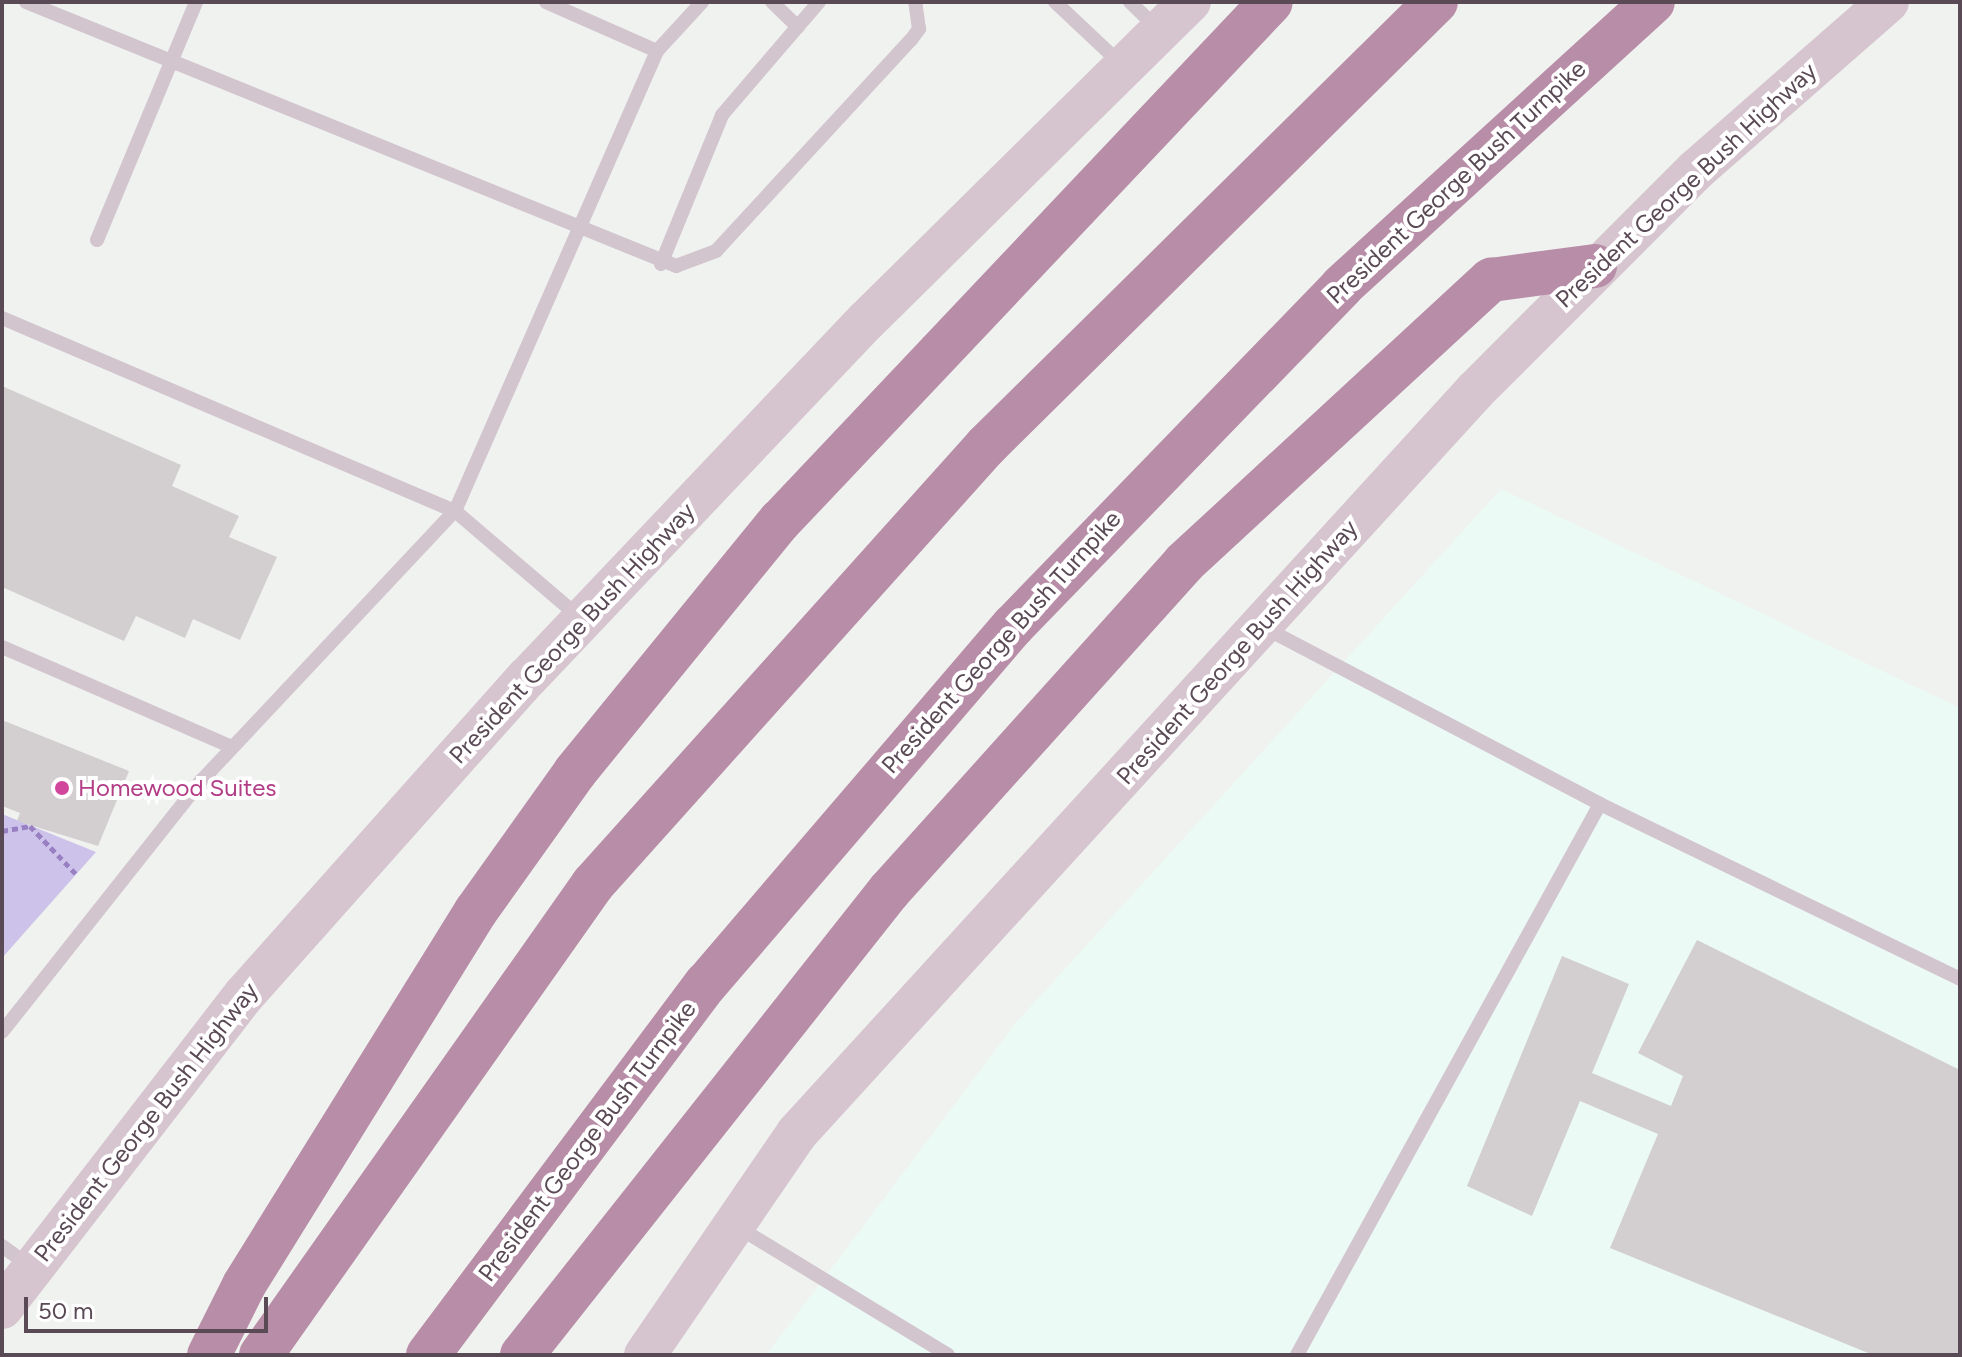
<!DOCTYPE html>
<html>
<head>
<meta charset="utf-8">
<style>
  body { margin:0 }
  #map { position:relative; width:1962px; height:1357px; overflow:hidden; background:#f0f2f0; font-family:Figtree,sans-serif }
  div>[style] { position:absolute }
  .commercial>* { inset:0; background:#ebfaf4 }
  .green>* { inset:0; background:#cdc3ea }
  .building>* { inset:0; background:#d3ced0 }
  .path>* { height:5px; margin-top:-2.5px; transform-origin:0; background:repeating-linear-gradient(90deg,#9980c3 0 6px,transparent 0 10px) }
  .service>* { height:14px; margin:-7px; padding:0 7px; transform-origin:7px; border-radius:7px; background:#d2c5ce }
  .secondary>* { height:42px; margin:-21px; padding:0 21px; transform-origin:21px; border-radius:21px; background:#d6c5cf }
  .motorway>* { height:44px; margin:-22px; padding:0 22px; transform-origin:22px; border-radius:22px; background:#b88da7 }
  .dots>* { width:22px; height:22px; translate:-50% -50%; box-sizing:border-box; border:4px solid #fff; border-radius:50% }
  span { translate:-50% -50%; white-space:nowrap; text-align:center; line-height:1.15; -webkit-text-stroke:8px #fff; paint-order:stroke }
  .street-label { font-size:24px; color:#5a4a55 }
  .hotel-label { font-size:24px; color:#b23c85 }
  .left { translate:0 -50%; text-align:left }
  .frame { position:absolute; inset:0; border:4px solid #5a4a55; pointer-events:none }
  .scale { position:absolute; left:24px; top:1297px; width:244px; height:36px; box-sizing:border-box; border:4px solid #5a4a55; border-top:0; padding-left:10px; font-size:24px; line-height:28px; white-space:nowrap; color:#5a4a55; -webkit-text-stroke:6px #fff; paint-order:stroke }
</style>
</head>
<body>
<div id="map">
  <div class="commercial">
    <i style="clip-path:polygon(1501px 489px,1960px 708px,1960px 1355px,766px 1355px,1014px 1025px)"></i>
  </div>
  <div class="green">
    <i style="clip-path:polygon(2px 814px,96px 852px,2px 958px)"></i>
  </div>
  <div class="building">
    <i style="clip-path:polygon(2px 386px,181px 465px,172px 486px,239px 516px,229px 537px,277px 557px,240px 640px,193px 619px,185px 638px,136px 616px,124px 641px,2px 587px)"></i>
    <i style="clip-path:polygon(2px 720px,129px 771px,98px 846px,17px 821px,20px 813px,2px 806px)"></i>
    <i style="clip-path:polygon(1697px 940px,1960px 1070px,1960px 1355px,1873px 1355px,1610px 1248px,1658px 1134px,1580px 1101px,1532px 1216px,1467px 1186px,1562px 956px,1629px 984px,1592px 1073px,1671px 1106px,1683px 1076px,1638px 1053px)"></i>
  </div>
  <div class="path">
    <i style="left:2px;top:831px;width:28px;rotate:-10deg"></i>
    <i style="left:30px;top:826px;width:66px;rotate:46.2deg"></i>
  </div>
  <div class="service">
    <i style="left:26px;top:2px;width:702px;rotate:22.1deg"></i>
    <i style="left:676px;top:266px;width:43px;rotate:-20.6deg"></i>
    <i style="left:716px;top:251px;width:287px;rotate:-47.3deg"></i>
    <i style="left:911px;top:40px;width:14px;rotate:-54deg"></i>
    <i style="left:919px;top:29px;width:27px;rotate:-98deg"></i>
    <i style="left:546px;top:2px;width:121px;rotate:23.8deg"></i>
    <i style="left:772px;top:2px;width:36px;rotate:44deg"></i>
    <i style="left:1055px;top:2px;width:92px;rotate:43.2deg"></i>
    <i style="left:1130px;top:2px;width:37px;rotate:44deg"></i>
    <i style="left:97px;top:240px;width:258px;rotate:-67.4deg"></i>
    <i style="left:661px;top:264px;width:161px;rotate:-67.7deg"></i>
    <i style="left:722px;top:115px;width:149px;rotate:-49.4deg"></i>
    <i style="left:2px;top:318px;width:492px;rotate:23.1deg"></i>
    <i style="left:455px;top:511px;width:502px;rotate:-66.29deg"></i>
    <i style="left:657px;top:51px;width:67px;rotate:-47.4deg"></i>
    <i style="left:1265px;top:628px;width:378px;rotate:27.7deg"></i>
    <i style="left:1600px;top:804px;width:629px;rotate:118.81deg"></i>
    <i style="left:2px;top:647px;width:251px;rotate:23.5deg"></i>
    <i style="left:1600px;top:804px;width:400px;rotate:25.9deg"></i>
    <i style="left:2px;top:1032px;width:322px;rotate:-51.6deg"></i>
    <i style="left:202px;top:780px;width:369px;rotate:-46.8deg"></i>
    <i style="left:455px;top:511px;width:163px;rotate:40.5deg"></i>
    <i style="left:736px;top:1226px;width:248px;rotate:31.3deg"></i>
    <i style="left:2px;top:1246px;width:36px;rotate:36deg"></i>
  </div>
  <div class="secondary">
    <i style="left:2px;top:1308px;width:397px;rotate:-52.3deg"></i>
    <i style="left:245px;top:994px;width:424px;rotate:-48.3deg"></i>
    <i style="left:527px;top:678px;width:492px;rotate:-46.5deg"></i>
    <i style="left:866px;top:321px;width:455px;rotate:-44.6deg"></i>
    <i style="left:645px;top:1355px;width:269px;rotate:-55.6deg"></i>
    <i style="left:797px;top:1133px;width:1004px;rotate:-47.58deg"></i>
    <i style="left:1474px;top:392px;width:314px;rotate:-45deg"></i>
    <i style="left:1696px;top:170px;width:255px;rotate:-41.2deg"></i>
  </div>
  <div class="motorway">
    <i style="left:209px;top:1355px;width:78px;rotate:-63.4deg"></i>
    <i style="left:244px;top:1285px;width:440px;rotate:-58.2deg"></i>
    <i style="left:476px;top:911px;width:171px;rotate:-54.5deg"></i>
    <i style="left:575px;top:772px;width:324px;rotate:-50.8deg"></i>
    <i style="left:780px;top:521px;width:714px;rotate:-46.59deg"></i>
    <i style="left:261px;top:1355px;width:576px;rotate:-54.82deg"></i>
    <i style="left:593px;top:884px;width:588px;rotate:-48.1deg"></i>
    <i style="left:986px;top:446px;width:632px;rotate:-44.62deg"></i>
    <i style="left:428px;top:1355px;width:464px;rotate:-53.2deg"></i>
    <i style="left:706px;top:984px;width:472px;rotate:-49.4deg"></i>
    <i style="left:1013px;top:626px;width:473px;rotate:-45.9deg"></i>
    <i style="left:1342px;top:286px;width:421px;rotate:-42.4deg"></i>
    <i style="left:522px;top:1355px;width:592px;rotate:-51.66deg"></i>
    <i style="left:889px;top:891px;width:441px;rotate:-48deg"></i>
    <i style="left:1184px;top:563px;width:418px;rotate:-42.7deg"></i>
    <i style="left:1491px;top:280px;width:105px;rotate:-7.7deg"></i>
  </div>
  <div class="dots">
    <i style="left:62px;top:788px;background:#d1479c"></i>
  </div>
  <div class="street-label">
    <span style="left:1456px;top:182px;rotate:-43deg">President George Bush Turnpike</span>
    <span style="left:1686px;top:185px;rotate:-43deg">President George Bush Highway</span>
    <span style="left:572px;top:633px;rotate:-47deg">President George Bush Highway</span>
    <span style="left:1001px;top:642px;rotate:-48deg">President George Bush Turnpike</span>
    <span style="left:1237px;top:652px;rotate:-48deg">President George Bush Highway</span>
    <span style="left:146px;top:1122px;rotate:-52deg">President George Bush Highway</span>
    <span style="left:587px;top:1141px;rotate:-53deg">President George Bush Turnpike</span>
  </div>
  <div class="hotel-label">
    <span class="left" style="left:78px;top:788px">Homewood Suites</span>
  </div>
  <div class="frame"></div>
  <div class="scale">50 m</div>
</div>
</body>
</html>
